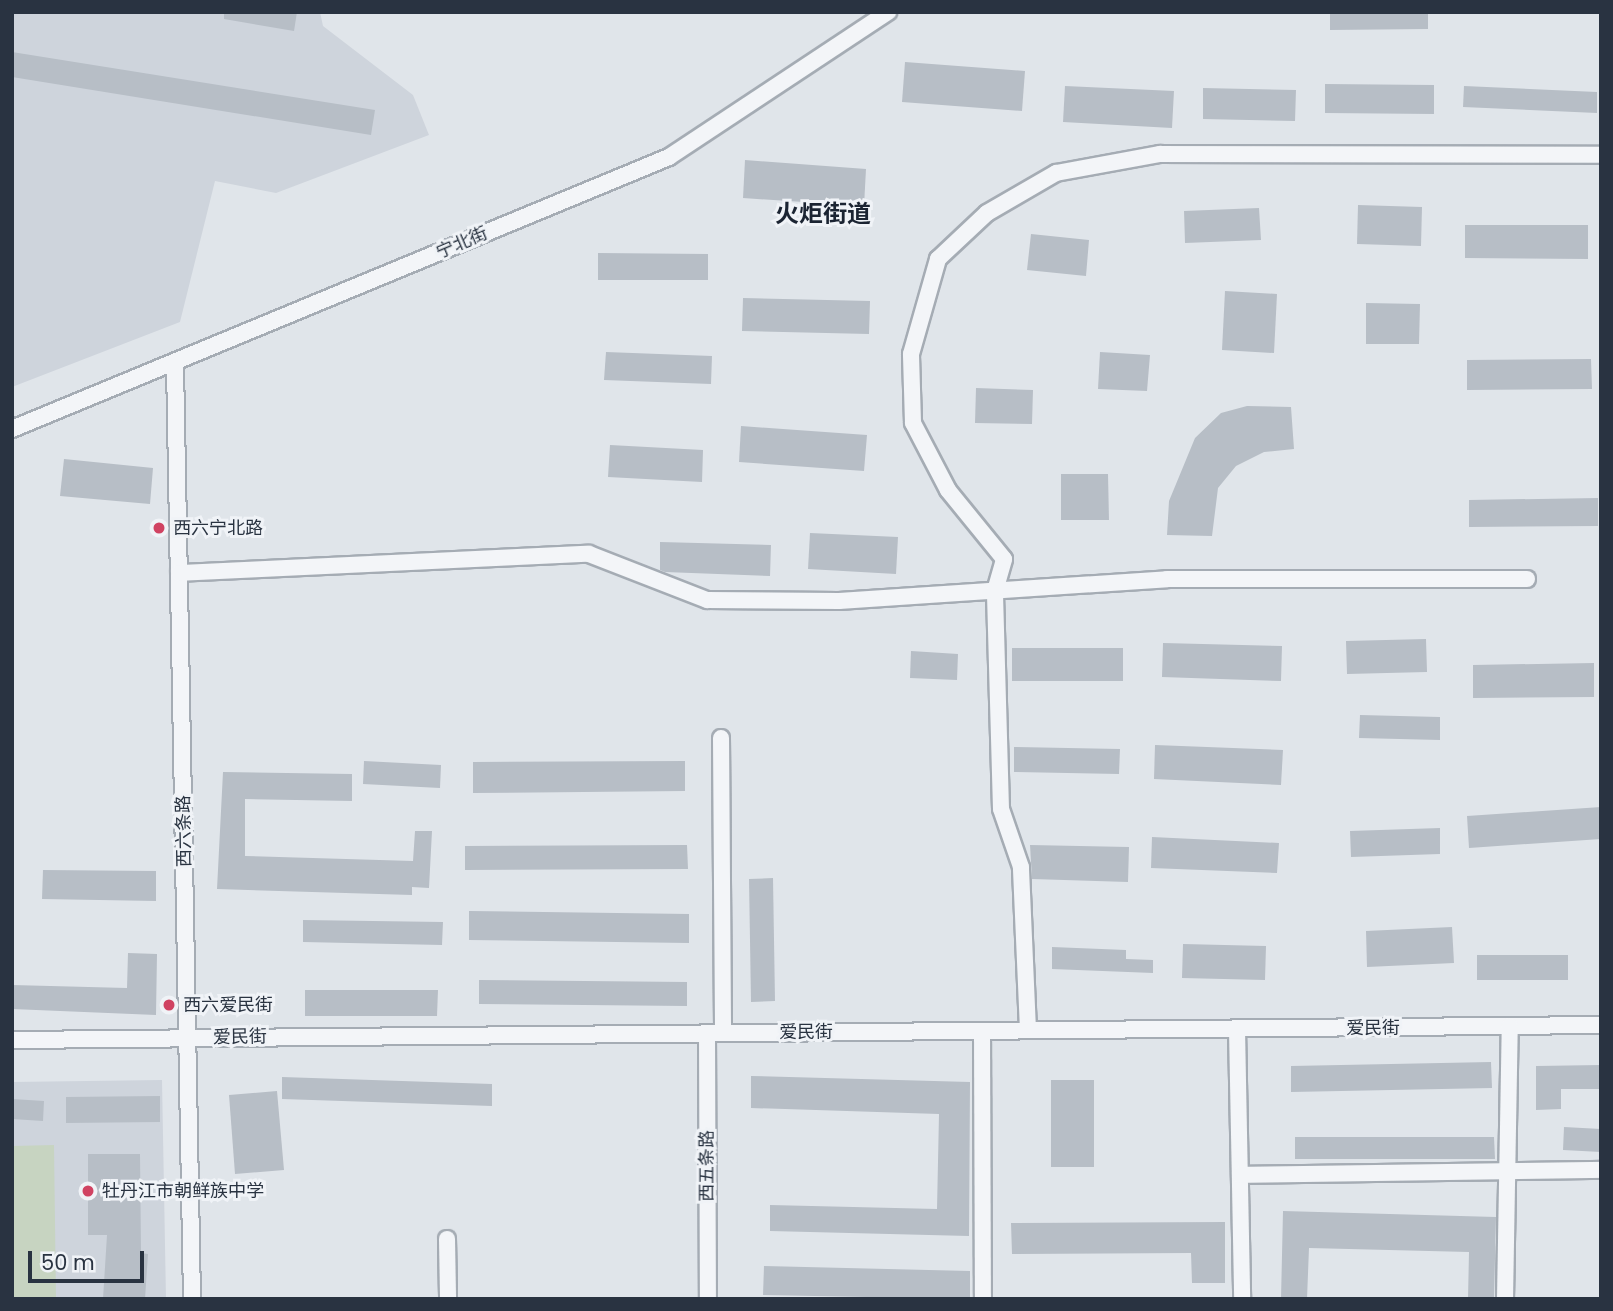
<!DOCTYPE html>
<html>
<head>
<meta charset="utf-8">
<style>
  body { margin:0 }
  #map { position:relative; width:1613px; height:1311px; overflow:hidden; background:#e0e5ea; font-family:Poppins,"Noto Sans SC",sans-serif }
  div>[style] { position:absolute }
  .built>* { inset:0; background:#ced4dc }
  .green>* { inset:0; background:#c7d4c1 }
  .building>* { inset:0; background:#b7bec6 }
  .roads { filter:drop-shadow(2px 0 #a5acb4) drop-shadow(-2px 0 #a5acb4) drop-shadow(0 2px #a5acb4) drop-shadow(0 -2px #a5acb4) }
  .minor>* { height:16px; margin:-8px; padding:0 8px; transform-origin:8px; border-radius:8px; background:#f3f5f8 }
  .dots>* { width:19px; height:19px; translate:-50% -50%; box-sizing:border-box; border:4px solid #f0f3f7; border-radius:50% }
  span { translate:-50% -50%; white-space:nowrap; text-align:center; line-height:1.15; -webkit-text-stroke:6px #f0f3f7; paint-order:stroke }
  .street-label { font-size:18px; color:#293341 }
  .poi-label { font-size:18px; color:#293341 }
  .left { translate:0 -50%; text-align:left }
  .district-label { font-size:24px; color:#1b2432; font-weight:700 }
  .frame { position:absolute; inset:0; border:14px solid #293341; pointer-events:none }
  .scale { position:absolute; left:28px; top:1251px; width:116px; height:32px; box-sizing:border-box; border:4px solid #293341; border-top:0; padding-left:9px; font-size:21px; line-height:24px; white-space:nowrap; color:#293341; -webkit-text-stroke:5px #f0f3f7; paint-order:stroke }
</style>
</head>
<body>
<div id="map">
  <div class="built">
    <i style="clip-path:polygon(12px 12px,320px 12px,323px 26px,413px 95px,429px 135px,276px 193px,215px 181px,180px 322px,12px 387px)"></i>
    <i style="clip-path:polygon(162px 1080px,166px 1299px,12px 1299px,12px 1082px)"></i>
  </div>
  <div class="green">
    <i style="clip-path:polygon(54px 1145px,56px 1299px,12px 1299px,12px 1146px)"></i>
  </div>
  <div class="building">
    <i style="clip-path:polygon(224px 12px,297px 12px,294px 31px,224px 19px)"></i>
    <i style="clip-path:polygon(1330px 12px,1428px 12px,1428px 29px,1330px 30px)"></i>
    <i style="clip-path:polygon(12px 52px,375px 110px,371px 135px,12px 77px)"></i>
    <i style="clip-path:polygon(905px 62px,1025px 71px,1022px 111px,902px 102px)"></i>
    <i style="clip-path:polygon(1325px 84px,1434px 85px,1434px 114px,1325px 113px)"></i>
    <i style="clip-path:polygon(1065px 86px,1174px 91px,1172px 128px,1063px 122px)"></i>
    <i style="clip-path:polygon(1464px 86px,1597px 92px,1597px 113px,1463px 107px)"></i>
    <i style="clip-path:polygon(1203px 88px,1296px 90px,1295px 121px,1203px 119px)"></i>
    <i style="clip-path:polygon(745px 160px,866px 169px,864px 206px,743px 198px)"></i>
    <i style="clip-path:polygon(1358px 205px,1422px 207px,1421px 246px,1357px 244px)"></i>
    <i style="clip-path:polygon(1259px 208px,1261px 240px,1185px 243px,1184px 211px)"></i>
    <i style="clip-path:polygon(1465px 225px,1588px 225px,1588px 259px,1465px 258px)"></i>
    <i style="clip-path:polygon(1031px 234px,1089px 240px,1086px 276px,1027px 270px)"></i>
    <i style="clip-path:polygon(598px 253px,708px 254px,708px 280px,598px 280px)"></i>
    <i style="clip-path:polygon(1225px 291px,1277px 294px,1274px 353px,1222px 350px)"></i>
    <i style="clip-path:polygon(743px 298px,870px 301px,869px 334px,742px 331px)"></i>
    <i style="clip-path:polygon(1366px 303px,1420px 304px,1419px 344px,1366px 344px)"></i>
    <i style="clip-path:polygon(606px 352px,712px 356px,711px 384px,604px 380px)"></i>
    <i style="clip-path:polygon(1100px 352px,1150px 355px,1147px 391px,1098px 389px)"></i>
    <i style="clip-path:polygon(1591px 359px,1592px 389px,1467px 390px,1467px 360px)"></i>
    <i style="clip-path:polygon(976px 388px,1033px 390px,1032px 424px,975px 423px)"></i>
    <i style="clip-path:polygon(1247px 406px,1291px 407px,1294px 449px,1264px 452px,1236px 466px,1218px 488px,1212px 536px,1167px 535px,1169px 501px,1195px 438px,1221px 413px)"></i>
    <i style="clip-path:polygon(741px 426px,867px 435px,864px 471px,739px 462px)"></i>
    <i style="clip-path:polygon(610px 445px,703px 450px,702px 482px,608px 477px)"></i>
    <i style="clip-path:polygon(64px 459px,153px 468px,150px 504px,60px 496px)"></i>
    <i style="clip-path:polygon(1061px 474px,1108px 474px,1109px 520px,1061px 520px)"></i>
    <i style="clip-path:polygon(1598px 498px,1598px 526px,1469px 527px,1469px 500px)"></i>
    <i style="clip-path:polygon(810px 533px,898px 537px,896px 574px,808px 569px)"></i>
    <i style="clip-path:polygon(660px 542px,771px 545px,770px 576px,665px 572px,660px 570px)"></i>
    <i style="clip-path:polygon(1426px 639px,1427px 672px,1347px 674px,1346px 641px)"></i>
    <i style="clip-path:polygon(1163px 643px,1282px 646px,1281px 681px,1162px 677px)"></i>
    <i style="clip-path:polygon(1012px 648px,1123px 648px,1123px 681px,1012px 681px)"></i>
    <i style="clip-path:polygon(911px 651px,958px 654px,957px 680px,910px 678px)"></i>
    <i style="clip-path:polygon(1594px 663px,1594px 697px,1473px 698px,1473px 665px)"></i>
    <i style="clip-path:polygon(1360px 715px,1440px 717px,1440px 740px,1359px 738px)"></i>
    <i style="clip-path:polygon(1155px 745px,1283px 750px,1281px 785px,1154px 779px)"></i>
    <i style="clip-path:polygon(1014px 747px,1120px 749px,1119px 774px,1014px 772px)"></i>
    <i style="clip-path:polygon(364px 761px,441px 765px,440px 788px,363px 784px)"></i>
    <i style="clip-path:polygon(685px 761px,685px 791px,473px 793px,473px 762px)"></i>
    <i style="clip-path:polygon(223px 772px,352px 774px,352px 801px,245px 799px,245px 856px,413px 861px,415px 831px,432px 831px,429px 888px,412px 887px,412px 895px,217px 889px)"></i>
    <i style="clip-path:polygon(1601px 807px,1601px 839px,1469px 848px,1467px 816px)"></i>
    <i style="clip-path:polygon(1440px 828px,1440px 854px,1351px 857px,1350px 831px)"></i>
    <i style="clip-path:polygon(1152px 837px,1279px 843px,1277px 873px,1151px 868px)"></i>
    <i style="clip-path:polygon(687px 845px,688px 869px,465px 870px,465px 846px)"></i>
    <i style="clip-path:polygon(1030px 845px,1129px 847px,1128px 882px,1032px 879px)"></i>
    <i style="clip-path:polygon(43px 870px,156px 871px,156px 901px,42px 899px)"></i>
    <i style="clip-path:polygon(773px 878px,775px 1001px,751px 1002px,749px 879px)"></i>
    <i style="clip-path:polygon(469px 911px,689px 914px,689px 943px,469px 940px)"></i>
    <i style="clip-path:polygon(303px 920px,443px 922px,442px 945px,303px 942px)"></i>
    <i style="clip-path:polygon(1452px 927px,1454px 963px,1367px 967px,1366px 931px)"></i>
    <i style="clip-path:polygon(1183px 944px,1266px 946px,1265px 980px,1182px 978px)"></i>
    <i style="clip-path:polygon(1052px 947px,1126px 950px,1126px 959px,1153px 960px,1153px 973px,1052px 969px)"></i>
    <i style="clip-path:polygon(128px 953px,157px 954px,156px 1015px,12px 1009px,12px 985px,127px 988px)"></i>
    <i style="clip-path:polygon(1477px 955px,1568px 955px,1568px 980px,1477px 980px)"></i>
    <i style="clip-path:polygon(479px 980px,687px 982px,687px 1006px,479px 1004px)"></i>
    <i style="clip-path:polygon(305px 990px,438px 990px,437px 1016px,305px 1016px)"></i>
    <i style="clip-path:polygon(1491px 1062px,1492px 1088px,1291px 1092px,1291px 1066px)"></i>
    <i style="clip-path:polygon(1601px 1065px,1601px 1089px,1561px 1089px,1561px 1109px,1536px 1110px,1536px 1066px)"></i>
    <i style="clip-path:polygon(751px 1076px,970px 1082px,969px 1236px,770px 1231px,770px 1205px,937px 1209px,939px 1114px,751px 1108px)"></i>
    <i style="clip-path:polygon(282px 1077px,492px 1084px,492px 1106px,282px 1099px)"></i>
    <i style="clip-path:polygon(1051px 1080px,1094px 1080px,1094px 1167px,1051px 1167px)"></i>
    <i style="clip-path:polygon(277px 1091px,284px 1170px,235px 1174px,229px 1095px)"></i>
    <i style="clip-path:polygon(160px 1096px,160px 1122px,66px 1123px,66px 1097px)"></i>
    <i style="clip-path:polygon(12px 1099px,44px 1101px,43px 1121px,12px 1119px)"></i>
    <i style="clip-path:polygon(1564px 1127px,1601px 1129px,1601px 1152px,1563px 1150px)"></i>
    <i style="clip-path:polygon(1295px 1137px,1494px 1137px,1495px 1159px,1295px 1159px)"></i>
    <i style="clip-path:polygon(88px 1154px,140px 1154px,141px 1253px,148px 1254px,145px 1299px,103px 1299px,107px 1235px,88px 1235px)"></i>
    <i style="clip-path:polygon(1283px 1211px,1496px 1217px,1494px 1299px,1468px 1299px,1469px 1252px,1309px 1248px,1307px 1299px,1281px 1299px)"></i>
    <i style="clip-path:polygon(1225px 1222px,1225px 1283px,1192px 1283px,1191px 1253px,1012px 1254px,1011px 1223px)"></i>
    <i style="clip-path:polygon(764px 1266px,970px 1271px,970px 1299px,763px 1295px)"></i>
  </div>
  <div class="roads">
    <div class="minor">
      <i style="left:175px;top:363px;width:936px;rotate:88.96deg"></i>
      <i style="left:12px;top:429px;width:711px;rotate:-22.49deg"></i>
      <i style="left:669px;top:157px;width:263px;rotate:-33.5deg"></i>
      <i style="left:179px;top:573px;width:410px;rotate:-2.7deg"></i>
      <i style="left:589px;top:554px;width:127px;rotate:21.3deg"></i>
      <i style="left:707px;top:600px;width:132px;rotate:0.4deg"></i>
      <i style="left:839px;top:601px;width:329px;rotate:-3.8deg"></i>
      <i style="left:1167px;top:579px;width:360px"></i>
      <i style="left:721px;top:738px;width:295px;rotate:89.6deg"></i>
      <i style="left:1237px;top:1029px;width:270px;rotate:88.9deg"></i>
      <i style="left:1028px;top:1030px;width:163px;rotate:-92.5deg"></i>
      <i style="left:1021px;top:867px;width:61px;rotate:-109deg"></i>
      <i style="left:1001px;top:809px;width:218px;rotate:-91.6deg"></i>
      <i style="left:995px;top:591px;width:33px;rotate:-74deg"></i>
      <i style="left:1004px;top:559px;width:89px;rotate:-129.1deg"></i>
      <i style="left:948px;top:490px;width:76px;rotate:-117.6deg"></i>
      <i style="left:913px;top:423px;width:69px;rotate:-91.7deg"></i>
      <i style="left:911px;top:354px;width:99px;rotate:-74.1deg"></i>
      <i style="left:938px;top:259px;width:67px;rotate:-43.2deg"></i>
      <i style="left:987px;top:213px;width:80px;rotate:-30.1deg"></i>
      <i style="left:1056px;top:173px;width:106px;rotate:-10.4deg"></i>
      <i style="left:1160px;top:154px;width:441px;rotate:0.1deg"></i>
      <i style="left:982px;top:1031px;width:268px;rotate:89.8deg"></i>
      <i style="left:707px;top:1033px;width:266px;rotate:89.8deg"></i>
      <i style="left:12px;top:1040px;width:1589px;rotate:-0.54deg"></i>
      <i style="left:1240px;top:1175px;width:361px;rotate:-0.8deg"></i>
      <i style="left:447px;top:1239px;width:60px;rotate:89deg"></i>
      <i style="left:1505px;top:1299px;width:273px;rotate:-89deg"></i>
    </div>
  </div>
  <div class="dots">
    <i style="left:159px;top:528px;background:#d04362"></i>
    <i style="left:169px;top:1005px;background:#d04362"></i>
    <i style="left:88px;top:1191px;background:#d04362"></i>
  </div>
  <div class="street-label">
    <span style="left:462px;top:243px;rotate:-23deg">宁北街</span>
    <span style="left:184px;top:831px;rotate:-91deg">西六条路</span>
    <span style="left:1373px;top:1028px">爱民街</span>
    <span style="left:806px;top:1032px">爱民街</span>
    <span style="left:240px;top:1037px;rotate:-1deg">爱民街</span>
    <span style="left:707px;top:1166px;rotate:-90deg">西五条路</span>
  </div>
  <div class="poi-label">
    <span class="left" style="left:173px;top:528px">西六宁北路</span>
    <span class="left" style="left:183px;top:1005px">西六爱民街</span>
    <span class="left" style="left:102px;top:1191px">牡丹江市朝鲜族中学</span>
  </div>
  <div class="district-label">
    <span style="left:823px;top:214px">火炬街道</span>
  </div>
  <div class="frame"></div>
  <div class="scale">50 m</div>
</div>
</body>
</html>
